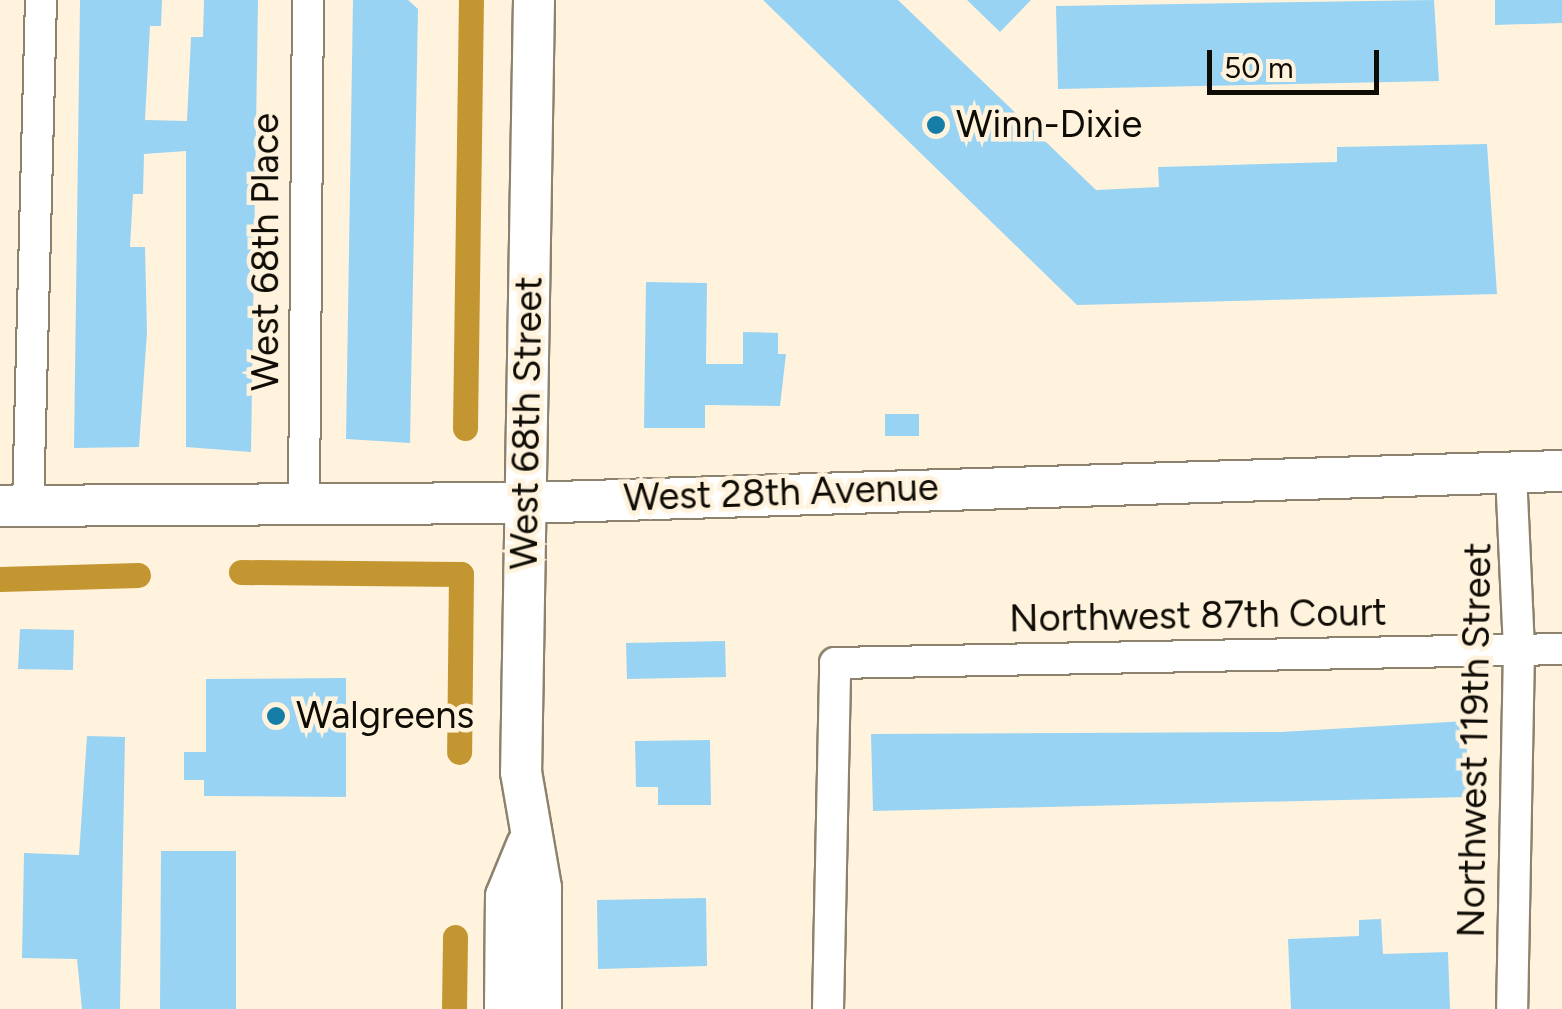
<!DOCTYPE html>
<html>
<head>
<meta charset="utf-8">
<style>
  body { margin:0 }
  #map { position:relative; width:1562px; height:1009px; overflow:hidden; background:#fff3dd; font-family:Figtree,sans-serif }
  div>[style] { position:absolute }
  .canal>* { height:25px; margin:-12.5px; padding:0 12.5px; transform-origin:12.5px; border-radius:12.5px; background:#c39631 }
  .building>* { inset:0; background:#98d3f3 }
  .roads { filter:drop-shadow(2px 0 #8c826d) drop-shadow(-2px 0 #8c826d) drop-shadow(0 2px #8c826d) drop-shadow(0 -2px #8c826d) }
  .minor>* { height:30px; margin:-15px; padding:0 15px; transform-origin:15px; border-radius:15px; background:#fff }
  .major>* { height:40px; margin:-20px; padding:0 20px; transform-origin:20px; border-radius:20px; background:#fff }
  .dots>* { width:28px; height:28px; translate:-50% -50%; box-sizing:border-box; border:5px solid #fff3dd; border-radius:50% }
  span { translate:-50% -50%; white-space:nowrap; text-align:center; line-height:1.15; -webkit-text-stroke:9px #fff3dd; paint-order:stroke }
  .poi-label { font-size:38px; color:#0f0c05 }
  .left { translate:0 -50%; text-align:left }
  .street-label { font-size:38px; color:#0f0c05 }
  .scale { position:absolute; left:1207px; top:50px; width:172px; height:45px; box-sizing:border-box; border:5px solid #0f0c05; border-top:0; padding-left:12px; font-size:30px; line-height:35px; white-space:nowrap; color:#0f0c05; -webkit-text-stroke:8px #fff3dd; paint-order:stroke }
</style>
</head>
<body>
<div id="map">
  <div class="canal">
    <i style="left:465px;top:428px;width:428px;rotate:-89.2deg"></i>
    <i style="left:241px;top:572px;width:220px;rotate:0.5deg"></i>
    <i style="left:461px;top:574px;width:178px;rotate:90.6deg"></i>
    <i style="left:0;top:579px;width:138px;rotate:-1.7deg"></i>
    <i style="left:454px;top:1009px;width:72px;rotate:-89.2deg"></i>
  </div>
  <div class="building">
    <i style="clip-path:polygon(80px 0,162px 0,161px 26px,150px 26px,145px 120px,187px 121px,191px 37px,203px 37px,204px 0,258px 0,251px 452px,186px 447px,186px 151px,144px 154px,143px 194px,133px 194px,130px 247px,145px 247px,147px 332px,139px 447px,74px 448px)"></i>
    <i style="clip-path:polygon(353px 0,408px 0,418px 9px,410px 443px,346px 439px)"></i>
    <i style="clip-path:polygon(763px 0,898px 0,1096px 190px,1159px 187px,1158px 167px,1337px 162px,1337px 147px,1487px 144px,1497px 294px,1077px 305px)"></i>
    <i style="clip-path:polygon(967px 0,1031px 0,1000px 32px)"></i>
    <i style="clip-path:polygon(1434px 0,1439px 81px,1058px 89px,1056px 6px)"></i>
    <i style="clip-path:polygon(1495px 0,1562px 0,1562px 23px,1495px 25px)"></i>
    <i style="clip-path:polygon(646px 282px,707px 283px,706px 364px,743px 364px,743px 332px,778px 333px,778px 354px,786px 354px,780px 406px,705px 405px,705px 428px,644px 428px)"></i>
    <i style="clip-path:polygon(885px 414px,919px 414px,919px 436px,885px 436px)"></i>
    <i style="clip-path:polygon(20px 629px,74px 630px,73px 670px,18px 669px)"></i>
    <i style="clip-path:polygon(725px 641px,726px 677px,627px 679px,626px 643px)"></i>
    <i style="clip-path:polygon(346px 678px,346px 797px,204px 796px,204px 780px,184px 780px,184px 752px,206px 752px,206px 679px)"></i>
    <i style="clip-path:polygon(1466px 721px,1468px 797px,873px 811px,871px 734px,1281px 732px)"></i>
    <i style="clip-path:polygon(87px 736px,125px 737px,120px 1009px,82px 1009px,77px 959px,22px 958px,24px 853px,79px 855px)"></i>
    <i style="clip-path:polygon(710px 740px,711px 805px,658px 805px,658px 787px,636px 787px,635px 741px)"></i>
    <i style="clip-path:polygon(161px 851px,236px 851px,236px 1009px,160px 1009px)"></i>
    <i style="clip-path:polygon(706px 898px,707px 966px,598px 969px,597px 900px)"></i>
    <i style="clip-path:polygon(1381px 919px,1383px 954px,1448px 952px,1450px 1009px,1291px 1009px,1288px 939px,1359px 936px,1359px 920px)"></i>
  </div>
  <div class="roads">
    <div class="minor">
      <i style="left:1511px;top:473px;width:177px;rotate:87.4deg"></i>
      <i style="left:1519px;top:650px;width:359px;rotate:91.1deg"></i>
      <i style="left:304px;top:504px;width:504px;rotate:-89.55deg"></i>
      <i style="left:28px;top:505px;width:505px;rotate:-88.53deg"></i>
      <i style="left:828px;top:1009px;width:346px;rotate:-88.8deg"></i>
      <i style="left:835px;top:663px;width:727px;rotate:-1.1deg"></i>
    </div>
    <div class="major">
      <i style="left:534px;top:0;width:772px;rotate:90.96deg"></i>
      <i style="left:521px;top:772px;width:118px;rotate:80.2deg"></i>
      <i style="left:541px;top:888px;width:121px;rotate:90deg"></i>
      <i style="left:0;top:506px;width:525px;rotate:-0.33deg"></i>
      <i style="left:525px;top:503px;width:1037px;rotate:-1.77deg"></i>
      <i style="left:505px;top:1009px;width:113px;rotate:-89.5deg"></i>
      <i style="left:506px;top:896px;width:55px;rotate:-67.6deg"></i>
    </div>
  </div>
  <div class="dots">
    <i style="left:936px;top:125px;background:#167da7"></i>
    <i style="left:276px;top:716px;background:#167da7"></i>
  </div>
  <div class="poi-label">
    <span class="left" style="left:956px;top:125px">Winn-Dixie</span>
    <span class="left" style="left:296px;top:716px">Walgreens</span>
  </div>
  <div class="street-label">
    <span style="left:266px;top:252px;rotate:-90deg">West 68th Place</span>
    <span style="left:527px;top:423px;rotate:-89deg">West 68th Street</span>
    <span style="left:781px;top:493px;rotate:-2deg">West 28th Avenue</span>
    <span style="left:1198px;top:616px;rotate:-1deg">Northwest 87th Court</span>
    <span style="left:1475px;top:740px;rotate:-89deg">Northwest 119th Street</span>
  </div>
  <div class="scale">50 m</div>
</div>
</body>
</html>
